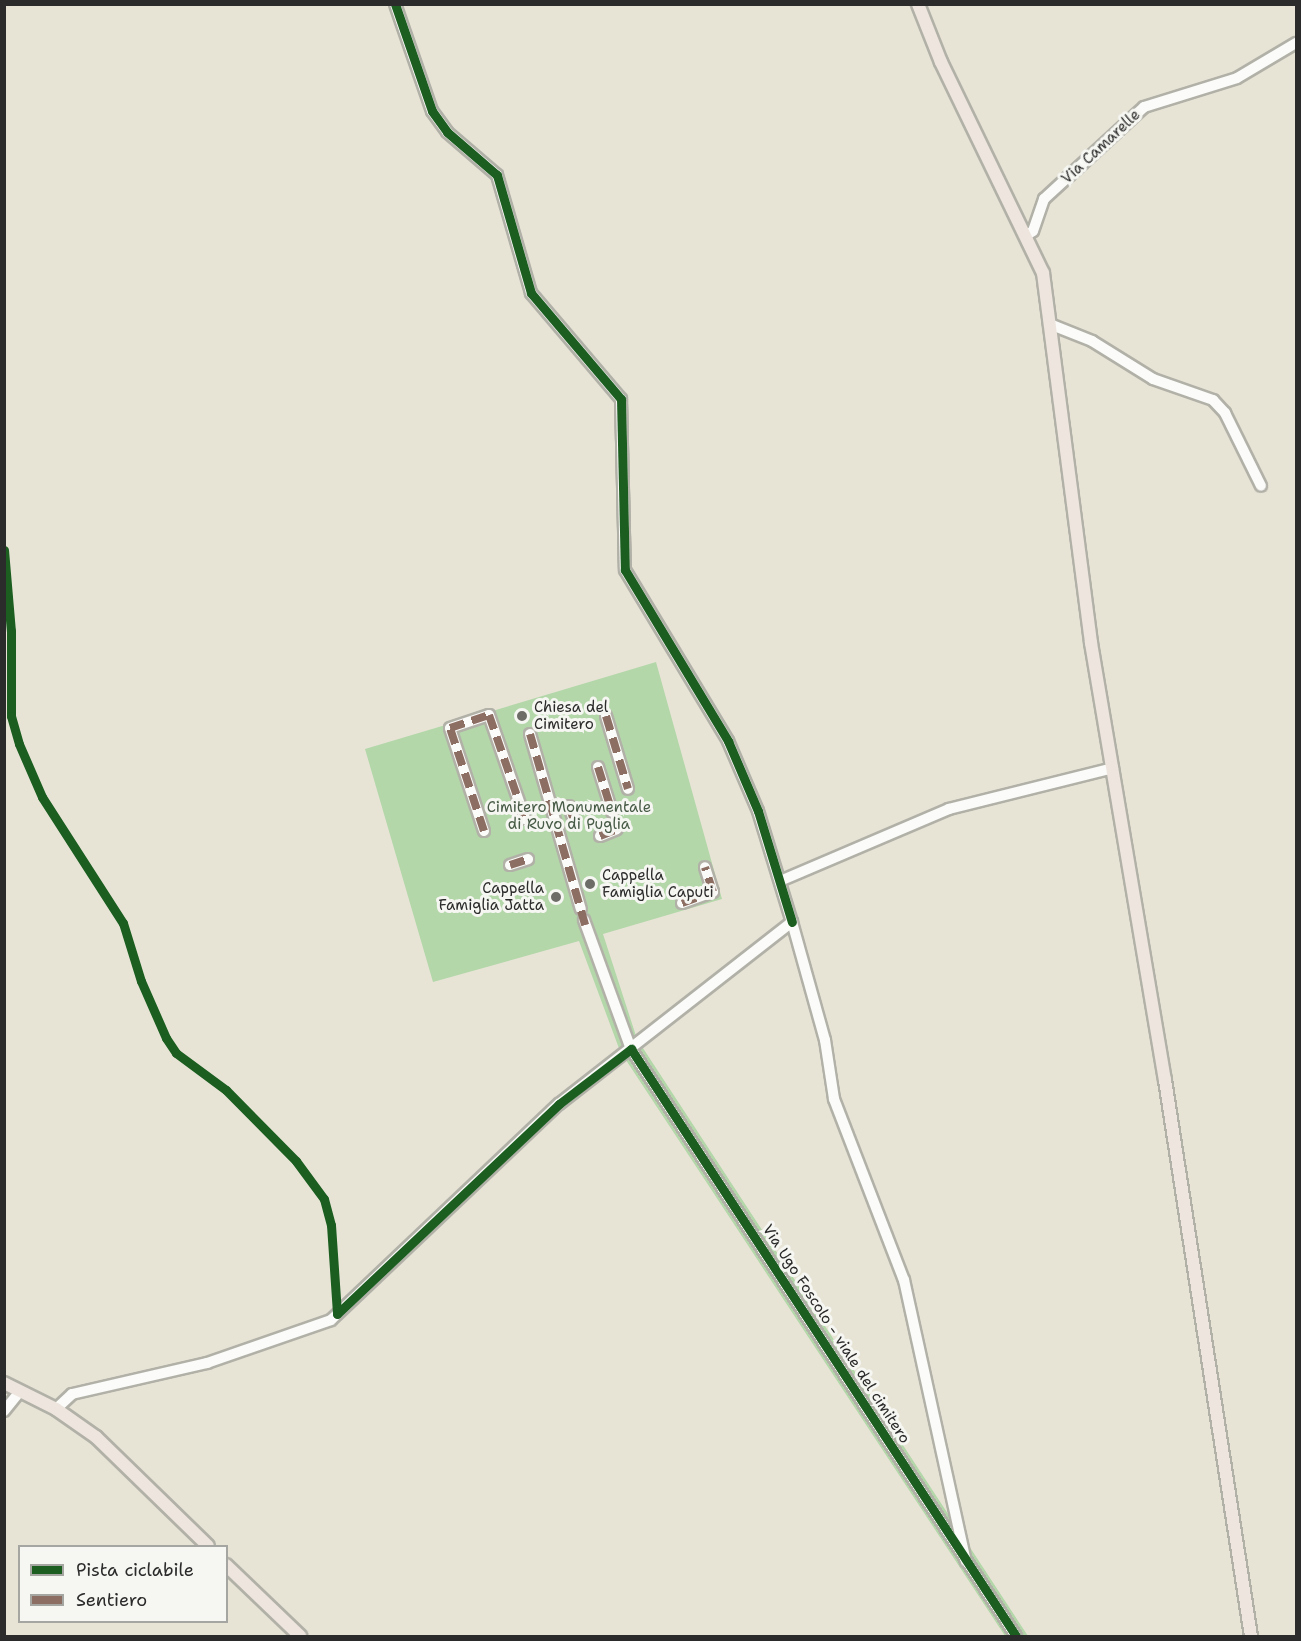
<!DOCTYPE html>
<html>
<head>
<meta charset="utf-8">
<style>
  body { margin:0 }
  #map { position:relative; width:1301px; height:1641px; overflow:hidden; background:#e7e4d6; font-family:"Shantell Sans",sans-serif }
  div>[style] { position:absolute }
  .green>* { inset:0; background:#b3d7a9 }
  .roads { filter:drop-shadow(2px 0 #b2b1a8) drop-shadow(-2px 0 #b2b1a8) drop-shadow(0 2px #b2b1a8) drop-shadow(0 -2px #b2b1a8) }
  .minor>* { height:10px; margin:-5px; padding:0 5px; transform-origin:5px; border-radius:5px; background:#fbfbf9 }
  .major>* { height:12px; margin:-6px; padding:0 6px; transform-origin:6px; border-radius:6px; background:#eee6de }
  .quiet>* { height:8px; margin-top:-4px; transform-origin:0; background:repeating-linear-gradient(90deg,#8d6e63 0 15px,transparent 0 23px) }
  .cycleway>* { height:9px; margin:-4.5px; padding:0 4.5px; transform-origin:4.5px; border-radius:4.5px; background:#1b5e20 }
  .dots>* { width:16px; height:16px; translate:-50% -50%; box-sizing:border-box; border:3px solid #f6f6f2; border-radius:50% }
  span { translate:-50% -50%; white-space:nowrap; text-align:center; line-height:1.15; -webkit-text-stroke:6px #f6f6f2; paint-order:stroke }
  .street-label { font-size:15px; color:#2b2b2b }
  .poi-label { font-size:15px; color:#2b2b2b }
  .left { translate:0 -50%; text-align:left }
  .right { translate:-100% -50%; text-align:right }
  .park-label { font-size:15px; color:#475b46 }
  .frame { position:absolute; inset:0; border:6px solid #2b2b2b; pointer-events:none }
  .legend { position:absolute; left:18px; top:1545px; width:210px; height:78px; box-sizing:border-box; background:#f6f6f2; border:2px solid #a5a5a2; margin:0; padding:8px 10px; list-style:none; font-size:18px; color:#2b2b2b }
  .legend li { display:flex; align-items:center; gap:12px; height:30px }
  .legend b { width:30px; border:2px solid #a5a5a2 }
</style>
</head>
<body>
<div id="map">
  <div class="green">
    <i style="clip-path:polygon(656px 662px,722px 899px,603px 934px,637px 1039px,1028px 1636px,1005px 1636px,620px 1051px,579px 941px,433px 982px,365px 749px)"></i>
  </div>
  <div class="roads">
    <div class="minor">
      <i style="left:395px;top:4px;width:113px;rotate:70.9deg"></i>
      <i style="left:432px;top:111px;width:26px;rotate:54deg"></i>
      <i style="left:447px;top:132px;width:66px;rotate:40.7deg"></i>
      <i style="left:497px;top:175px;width:123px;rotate:73.9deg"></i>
      <i style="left:531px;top:293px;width:139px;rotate:49.7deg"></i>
      <i style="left:621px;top:399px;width:171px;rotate:88.7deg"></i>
      <i style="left:625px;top:570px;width:200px;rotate:58.9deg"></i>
      <i style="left:728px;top:741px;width:76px;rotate:66.8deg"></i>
      <i style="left:758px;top:811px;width:116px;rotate:73deg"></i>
      <i style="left:1027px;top:235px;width:7px;rotate:-34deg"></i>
      <i style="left:1033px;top:231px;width:34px;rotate:-71deg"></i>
      <i style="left:1044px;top:199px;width:136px;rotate:-42.6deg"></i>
      <i style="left:1144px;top:107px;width:97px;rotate:-17.3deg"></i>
      <i style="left:1237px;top:78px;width:69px;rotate:-30.7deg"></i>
      <i style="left:1052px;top:325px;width:43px;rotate:21.8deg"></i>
      <i style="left:1092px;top:341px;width:72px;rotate:31.9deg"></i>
      <i style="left:1153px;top:379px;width:64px;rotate:19.3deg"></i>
      <i style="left:1213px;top:400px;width:18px;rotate:47deg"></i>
      <i style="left:1225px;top:413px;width:81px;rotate:63.7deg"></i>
      <i style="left:606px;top:716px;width:76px;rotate:73.2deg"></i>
      <i style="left:530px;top:734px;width:182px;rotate:73.8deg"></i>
      <i style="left:598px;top:767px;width:47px;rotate:72.7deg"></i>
      <i style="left:569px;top:806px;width:18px;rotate:71deg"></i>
      <i style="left:484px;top:831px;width:108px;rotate:-108.3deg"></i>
      <i style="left:450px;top:728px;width:41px;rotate:-18.4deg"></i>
      <i style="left:489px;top:715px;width:110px;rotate:70.9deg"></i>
      <i style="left:600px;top:836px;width:18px;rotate:-22deg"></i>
      <i style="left:510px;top:865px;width:19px;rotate:-18deg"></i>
      <i style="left:780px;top:881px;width:184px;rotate:-23.1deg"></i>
      <i style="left:949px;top:809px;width:169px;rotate:-14deg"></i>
      <i style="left:682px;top:903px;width:33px;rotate:-20deg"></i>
      <i style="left:713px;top:892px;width:26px;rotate:-108deg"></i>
      <i style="left:584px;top:920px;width:137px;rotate:70deg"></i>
      <i style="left:631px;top:1049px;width:702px;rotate:56.74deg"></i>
      <i style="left:56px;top:1409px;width:22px;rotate:-43deg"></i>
      <i style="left:72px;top:1394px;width:139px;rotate:-12.9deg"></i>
      <i style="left:207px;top:1363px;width:131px;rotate:-19.1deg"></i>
      <i style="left:331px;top:1320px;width:314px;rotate:-43.5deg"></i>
      <i style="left:559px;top:1104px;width:296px;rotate:-38deg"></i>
      <i style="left:792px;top:922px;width:123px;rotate:74.4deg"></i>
      <i style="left:825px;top:1040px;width:60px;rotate:81.3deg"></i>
      <i style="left:834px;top:1099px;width:194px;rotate:68.9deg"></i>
      <i style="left:904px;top:1280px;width:288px;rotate:77.6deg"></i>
      <i style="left:4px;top:1411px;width:26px;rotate:-51deg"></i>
    </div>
    <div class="major">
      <i style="left:918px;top:4px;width:62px;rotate:68.4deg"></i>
      <i style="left:941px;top:62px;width:234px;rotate:64.2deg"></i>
      <i style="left:1043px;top:273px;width:373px;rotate:82.6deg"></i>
      <i style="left:1091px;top:643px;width:443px;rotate:80.4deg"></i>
      <i style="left:1165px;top:1080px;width:563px;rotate:81.21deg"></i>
      <i style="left:4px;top:1383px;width:58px;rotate:26.6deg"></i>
      <i style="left:56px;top:1409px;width:49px;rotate:35deg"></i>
      <i style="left:96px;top:1437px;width:156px;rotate:44.2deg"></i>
      <i style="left:226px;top:1565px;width:103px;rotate:43.8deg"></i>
    </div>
  </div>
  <div class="quiet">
    <i style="left:606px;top:716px;width:76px;rotate:73.2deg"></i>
    <i style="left:530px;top:734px;width:199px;rotate:73.9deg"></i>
    <i style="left:598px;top:767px;width:47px;rotate:72.7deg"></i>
    <i style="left:569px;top:806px;width:18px;rotate:71deg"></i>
    <i style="left:484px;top:831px;width:108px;rotate:-108.3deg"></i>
    <i style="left:450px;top:728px;width:41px;rotate:-18.4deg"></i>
    <i style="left:489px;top:715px;width:110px;rotate:70.9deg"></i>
    <i style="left:600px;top:836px;width:18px;rotate:-22deg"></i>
    <i style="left:510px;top:865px;width:19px;rotate:-18deg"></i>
    <i style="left:682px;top:903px;width:33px;rotate:-20deg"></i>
    <i style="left:713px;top:892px;width:26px;rotate:-108deg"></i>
  </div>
  <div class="cycleway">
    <i style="left:395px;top:4px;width:113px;rotate:70.9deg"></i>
    <i style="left:432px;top:111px;width:26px;rotate:54deg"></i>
    <i style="left:447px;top:132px;width:66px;rotate:40.7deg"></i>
    <i style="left:497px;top:175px;width:123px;rotate:73.9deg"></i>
    <i style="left:531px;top:293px;width:139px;rotate:49.7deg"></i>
    <i style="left:621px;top:399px;width:171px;rotate:88.7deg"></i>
    <i style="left:625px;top:570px;width:200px;rotate:58.9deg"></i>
    <i style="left:728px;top:741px;width:76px;rotate:66.8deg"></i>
    <i style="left:758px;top:811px;width:116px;rotate:73deg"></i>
    <i style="left:4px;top:550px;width:81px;rotate:85.1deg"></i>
    <i style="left:11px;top:631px;width:85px;rotate:90deg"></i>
    <i style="left:11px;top:716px;width:29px;rotate:74deg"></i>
    <i style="left:19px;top:744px;width:58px;rotate:66.5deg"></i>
    <i style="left:42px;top:797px;width:150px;rotate:57.3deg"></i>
    <i style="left:123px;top:923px;width:61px;rotate:72.8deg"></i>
    <i style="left:141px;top:981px;width:62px;rotate:66.3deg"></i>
    <i style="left:166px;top:1038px;width:18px;rotate:56deg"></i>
    <i style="left:176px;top:1053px;width:62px;rotate:36.5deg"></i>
    <i style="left:226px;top:1090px;width:100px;rotate:45.4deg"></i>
    <i style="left:296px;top:1161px;width:47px;rotate:53.6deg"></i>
    <i style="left:324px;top:1199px;width:27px;rotate:75deg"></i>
    <i style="left:331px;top:1225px;width:89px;rotate:86.1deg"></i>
    <i style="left:337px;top:1314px;width:306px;rotate:-43.4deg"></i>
    <i style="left:559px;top:1104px;width:91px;rotate:-37.4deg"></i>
    <i style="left:631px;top:1049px;width:702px;rotate:56.74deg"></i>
  </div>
  <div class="dots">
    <i style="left:522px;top:716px;background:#6d6c67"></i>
    <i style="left:590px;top:884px;background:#6d6c67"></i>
    <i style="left:556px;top:897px;background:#6d6c67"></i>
  </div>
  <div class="street-label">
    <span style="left:1101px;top:147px;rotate:-43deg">Via Camarelle</span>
    <span style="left:836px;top:1334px;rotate:57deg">Via Ugo Foscolo - viale del cimitero</span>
  </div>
  <div class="poi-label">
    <span class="left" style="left:534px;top:716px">Chiesa del<br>Cimitero</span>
    <span class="left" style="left:602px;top:884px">Cappella<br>Famiglia Caputi</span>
    <span class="right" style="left:544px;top:897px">Cappella<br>Famiglia Jatta</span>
  </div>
  <div class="park-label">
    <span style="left:569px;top:816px">Cimitero Monumentale<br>di Ruvo di Puglia</span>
  </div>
  <div class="frame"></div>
  <ul class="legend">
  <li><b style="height:8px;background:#1b5e20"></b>Pista ciclabile</li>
  <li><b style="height:8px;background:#8d6e63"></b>Sentiero</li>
  </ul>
</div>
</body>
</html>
